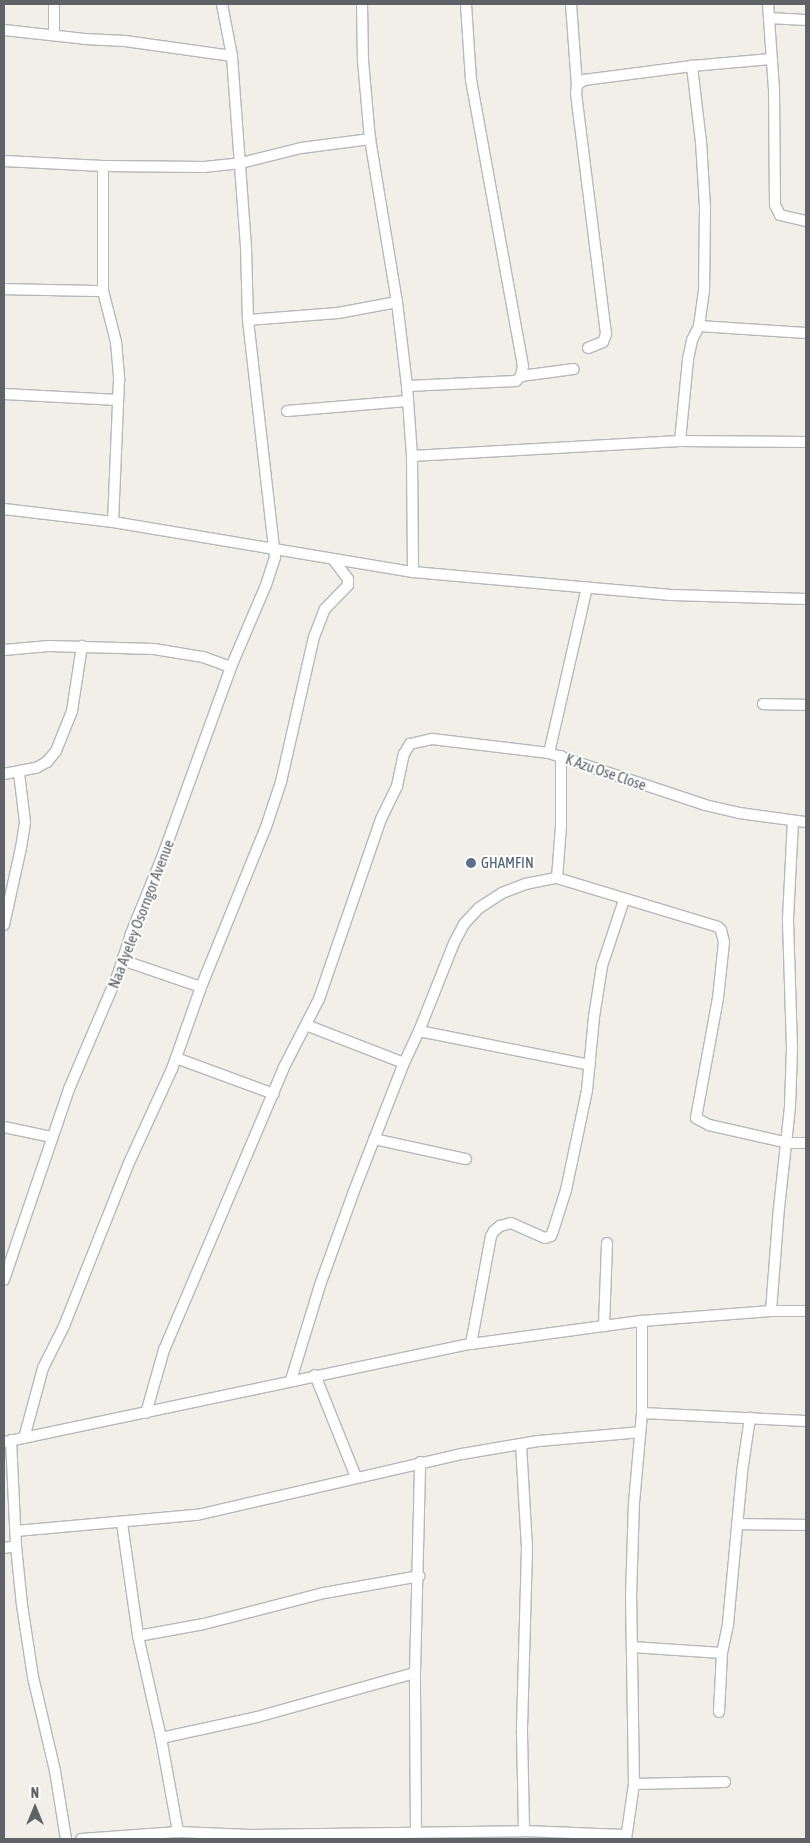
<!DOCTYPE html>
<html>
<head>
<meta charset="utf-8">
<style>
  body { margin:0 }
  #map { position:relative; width:810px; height:1843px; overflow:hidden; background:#f1efe8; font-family:"Asap Condensed",sans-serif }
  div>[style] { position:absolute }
  .roads { filter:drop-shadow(1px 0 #b5b8bc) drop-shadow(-1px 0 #b5b8bc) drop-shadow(0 1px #b5b8bc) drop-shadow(0 -1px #b5b8bc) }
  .street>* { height:10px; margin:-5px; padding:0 5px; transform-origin:5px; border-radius:5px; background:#fff }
  .dots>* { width:14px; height:14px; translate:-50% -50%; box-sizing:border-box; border:2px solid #fff; border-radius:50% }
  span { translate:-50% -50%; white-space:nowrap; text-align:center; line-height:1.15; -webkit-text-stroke:4px #fff; paint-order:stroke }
  .street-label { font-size:15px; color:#5f6368 }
  .service-label { font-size:15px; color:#4e5e75 }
  .left { translate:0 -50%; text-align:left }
  .frame { position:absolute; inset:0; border:5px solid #5f6368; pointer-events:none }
  .north { position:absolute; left:10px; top:1783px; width:50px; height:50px; -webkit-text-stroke:4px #fff; paint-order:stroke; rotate:0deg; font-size:14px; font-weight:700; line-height:20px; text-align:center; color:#5f6368 }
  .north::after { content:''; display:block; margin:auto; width:18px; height:22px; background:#5f6368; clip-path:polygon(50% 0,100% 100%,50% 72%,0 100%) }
</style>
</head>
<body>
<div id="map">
  <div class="roads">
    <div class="street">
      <i style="left:54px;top:4px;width:31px;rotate:90deg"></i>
      <i style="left:362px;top:4px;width:57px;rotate:89deg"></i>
      <i style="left:363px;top:61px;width:78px;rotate:84.9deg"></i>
      <i style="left:370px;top:139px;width:165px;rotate:80.6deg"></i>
      <i style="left:397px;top:302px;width:85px;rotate:83.2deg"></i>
      <i style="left:407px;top:386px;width:70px;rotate:85.9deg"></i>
      <i style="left:412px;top:456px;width:116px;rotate:89.5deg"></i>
      <i style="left:571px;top:4px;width:81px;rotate:85.8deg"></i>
      <i style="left:768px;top:4px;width:85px;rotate:86deg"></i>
      <i style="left:774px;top:89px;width:116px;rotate:89.5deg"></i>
      <i style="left:775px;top:205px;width:11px;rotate:63deg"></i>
      <i style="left:780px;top:215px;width:27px;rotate:13deg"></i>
      <i style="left:769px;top:18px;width:37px;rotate:3deg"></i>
      <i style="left:4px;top:30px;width:81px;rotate:6.3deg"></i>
      <i style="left:85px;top:39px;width:40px;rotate:2.9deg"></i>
      <i style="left:125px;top:41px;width:108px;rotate:8deg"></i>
      <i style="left:4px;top:161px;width:99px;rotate:2.9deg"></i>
      <i style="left:103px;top:166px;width:101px;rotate:0.6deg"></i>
      <i style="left:204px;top:167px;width:37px;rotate:-6deg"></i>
      <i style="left:241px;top:163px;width:62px;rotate:-14deg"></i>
      <i style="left:301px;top:148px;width:70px;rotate:-7.4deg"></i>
      <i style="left:103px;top:166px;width:125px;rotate:90deg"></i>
      <i style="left:103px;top:291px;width:53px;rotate:75.7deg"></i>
      <i style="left:116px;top:342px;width:38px;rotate:85deg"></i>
      <i style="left:119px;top:380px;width:142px;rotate:92.4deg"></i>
      <i style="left:4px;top:289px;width:99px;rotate:1.2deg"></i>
      <i style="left:248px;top:320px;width:90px;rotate:-4.4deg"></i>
      <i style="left:338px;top:313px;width:60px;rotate:-10.6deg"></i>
      <i style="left:699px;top:326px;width:107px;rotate:3.7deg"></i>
      <i style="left:588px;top:348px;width:16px;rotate:-22deg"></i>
      <i style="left:603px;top:342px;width:9px;rotate:-69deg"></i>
      <i style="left:606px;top:334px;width:242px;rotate:-97.1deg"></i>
      <i style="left:576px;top:94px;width:9px;rotate:-84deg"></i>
      <i style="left:577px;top:85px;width:9px;rotate:-36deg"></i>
      <i style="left:584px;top:80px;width:109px;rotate:-7.4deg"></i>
      <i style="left:692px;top:66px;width:79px;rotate:-5.1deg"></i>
      <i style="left:521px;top:376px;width:53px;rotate:-7.5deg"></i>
      <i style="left:407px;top:386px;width:109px;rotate:-2.6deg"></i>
      <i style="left:516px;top:381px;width:7px;rotate:-45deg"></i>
      <i style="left:521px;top:376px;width:10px;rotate:-79deg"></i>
      <i style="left:523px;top:366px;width:291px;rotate:-100.3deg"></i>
      <i style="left:471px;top:80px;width:76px;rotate:-93.8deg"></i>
      <i style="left:4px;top:394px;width:114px;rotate:3deg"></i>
      <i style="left:287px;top:411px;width:120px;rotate:-4.8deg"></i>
      <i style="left:680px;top:441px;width:82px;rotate:-84.4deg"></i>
      <i style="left:688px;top:359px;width:19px;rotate:-78deg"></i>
      <i style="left:692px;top:340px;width:16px;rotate:-63deg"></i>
      <i style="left:699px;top:326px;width:34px;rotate:-82deg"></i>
      <i style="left:704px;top:292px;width:85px;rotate:-89.3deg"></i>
      <i style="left:705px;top:207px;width:65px;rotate:-93.5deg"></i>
      <i style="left:701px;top:142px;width:77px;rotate:-96.8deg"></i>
      <i style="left:412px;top:456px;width:268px;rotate:-3.2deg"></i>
      <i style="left:680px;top:441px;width:126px;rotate:0.5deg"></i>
      <i style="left:4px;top:509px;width:110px;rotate:6.8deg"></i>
      <i style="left:113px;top:522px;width:304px;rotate:9.5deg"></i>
      <i style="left:413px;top:572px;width:259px;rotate:5.1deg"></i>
      <i style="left:671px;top:595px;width:135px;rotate:1.7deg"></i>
      <i style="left:4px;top:650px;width:45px;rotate:-5.1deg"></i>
      <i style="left:49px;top:646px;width:105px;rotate:1.6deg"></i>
      <i style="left:154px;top:649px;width:50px;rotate:9.3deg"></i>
      <i style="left:203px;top:657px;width:30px;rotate:20deg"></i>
      <i style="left:763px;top:704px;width:43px;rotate:1.3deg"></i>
      <i style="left:549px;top:753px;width:170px;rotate:-77.1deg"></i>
      <i style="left:4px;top:774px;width:33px;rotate:-11deg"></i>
      <i style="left:36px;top:768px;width:13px;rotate:-29deg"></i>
      <i style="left:47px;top:762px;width:14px;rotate:-51deg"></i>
      <i style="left:56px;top:751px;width:43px;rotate:-68.2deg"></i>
      <i style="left:72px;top:711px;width:66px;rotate:-81.3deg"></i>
      <i style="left:557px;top:878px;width:52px;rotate:-85.6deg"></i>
      <i style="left:561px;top:826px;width:70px;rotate:-90deg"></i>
      <i style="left:4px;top:925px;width:79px;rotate:-77.6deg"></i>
      <i style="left:21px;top:848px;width:26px;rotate:-81deg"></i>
      <i style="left:25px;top:822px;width:49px;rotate:-97deg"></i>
      <i style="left:122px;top:960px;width:83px;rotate:18.9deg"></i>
      <i style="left:306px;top:1025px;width:105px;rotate:21.2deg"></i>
      <i style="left:419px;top:1031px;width:174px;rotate:11.2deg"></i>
      <i style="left:176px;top:1058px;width:104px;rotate:20.2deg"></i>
      <i style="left:4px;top:1127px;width:49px;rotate:11.8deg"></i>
      <i style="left:374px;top:1139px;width:94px;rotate:12.3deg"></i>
      <i style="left:4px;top:1280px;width:202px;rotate:-71.2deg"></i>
      <i style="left:69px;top:1089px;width:125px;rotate:-66.9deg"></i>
      <i style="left:118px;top:974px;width:40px;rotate:-72deg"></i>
      <i style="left:130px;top:936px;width:87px;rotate:-67.8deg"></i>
      <i style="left:163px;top:855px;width:200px;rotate:-70.1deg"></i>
      <i style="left:231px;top:667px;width:89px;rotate:-66.9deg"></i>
      <i style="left:266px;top:585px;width:29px;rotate:-72deg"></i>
      <i style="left:275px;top:557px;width:239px;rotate:-96.5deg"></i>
      <i style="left:248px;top:320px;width:73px;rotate:-91.6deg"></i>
      <i style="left:246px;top:247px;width:192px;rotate:-94.2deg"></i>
      <i style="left:232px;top:56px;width:53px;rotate:-100.9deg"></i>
      <i style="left:771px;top:1311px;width:103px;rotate:-85.6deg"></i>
      <i style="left:779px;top:1208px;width:103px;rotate:-83.8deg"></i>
      <i style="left:790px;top:1106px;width:58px;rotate:-88deg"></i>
      <i style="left:792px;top:1048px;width:129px;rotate:-91.8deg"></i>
      <i style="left:788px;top:919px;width:98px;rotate:-87.1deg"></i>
      <i style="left:604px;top:1326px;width:83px;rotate:-87.9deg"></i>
      <i style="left:471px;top:1344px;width:110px;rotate:-79.5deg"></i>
      <i style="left:491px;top:1236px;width:6px;rotate:-59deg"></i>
      <i style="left:494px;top:1231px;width:8px;rotate:-40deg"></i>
      <i style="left:500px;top:1226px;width:11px;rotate:-15deg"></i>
      <i style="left:511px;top:1223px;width:37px;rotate:24deg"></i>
      <i style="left:545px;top:1238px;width:6px;rotate:-18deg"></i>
      <i style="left:551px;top:1236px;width:5px;rotate:-68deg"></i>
      <i style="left:553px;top:1231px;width:43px;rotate:-72.4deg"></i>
      <i style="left:566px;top:1190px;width:102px;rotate:-78.1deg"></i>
      <i style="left:587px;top:1090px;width:73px;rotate:-84.5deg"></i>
      <i style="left:594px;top:1017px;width:52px;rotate:-81.1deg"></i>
      <i style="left:602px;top:966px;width:70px;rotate:-71.6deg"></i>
      <i style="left:315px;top:1375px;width:110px;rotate:68.1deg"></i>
      <i style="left:291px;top:1380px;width:99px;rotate:-73deg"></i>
      <i style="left:320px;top:1285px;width:100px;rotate:-70.1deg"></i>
      <i style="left:354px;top:1191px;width:137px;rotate:-68.7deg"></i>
      <i style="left:404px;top:1063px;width:35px;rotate:-65deg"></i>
      <i style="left:419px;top:1031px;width:95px;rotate:-68.3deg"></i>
      <i style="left:454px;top:943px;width:21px;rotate:-62deg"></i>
      <i style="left:464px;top:924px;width:22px;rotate:-47deg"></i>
      <i style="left:479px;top:908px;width:27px;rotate:-33deg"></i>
      <i style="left:502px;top:893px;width:25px;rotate:-21deg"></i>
      <i style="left:525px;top:884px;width:33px;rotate:-11deg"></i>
      <i style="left:557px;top:878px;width:168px;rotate:16.9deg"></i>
      <i style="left:718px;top:927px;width:4px;rotate:45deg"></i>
      <i style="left:721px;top:930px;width:12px;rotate:76deg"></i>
      <i style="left:724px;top:942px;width:56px;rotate:96.1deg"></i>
      <i style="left:718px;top:998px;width:122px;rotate:100.4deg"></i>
      <i style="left:696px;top:1118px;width:15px;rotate:28deg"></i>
      <i style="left:709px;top:1125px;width:81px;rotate:12.8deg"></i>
      <i style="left:788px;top:1143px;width:18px"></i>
      <i style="left:146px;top:1413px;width:66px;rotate:-74.1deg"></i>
      <i style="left:164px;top:1350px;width:305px;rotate:-67deg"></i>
      <i style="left:283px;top:1069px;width:79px;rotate:-62.8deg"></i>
      <i style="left:319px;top:999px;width:190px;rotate:-71deg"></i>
      <i style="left:381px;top:819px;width:37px;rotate:-64deg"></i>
      <i style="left:397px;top:786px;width:33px;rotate:-78deg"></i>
      <i style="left:404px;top:754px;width:12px;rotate:-59deg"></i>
      <i style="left:410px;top:744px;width:23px;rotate:-13deg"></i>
      <i style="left:432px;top:739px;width:118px;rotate:6.8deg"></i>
      <i style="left:549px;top:753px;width:164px;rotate:18.4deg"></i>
      <i style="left:705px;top:805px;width:35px;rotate:13deg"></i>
      <i style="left:739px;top:813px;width:68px;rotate:7.7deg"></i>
      <i style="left:642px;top:1413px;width:164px;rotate:2.8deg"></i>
      <i style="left:24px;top:1438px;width:73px;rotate:-74.8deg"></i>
      <i style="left:43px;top:1368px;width:47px;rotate:-63.4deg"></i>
      <i style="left:64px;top:1326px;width:173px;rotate:-68.3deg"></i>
      <i style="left:128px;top:1165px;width:106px;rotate:-65.4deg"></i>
      <i style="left:172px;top:1069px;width:87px;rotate:-70.5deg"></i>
      <i style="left:201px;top:987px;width:173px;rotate:-67.9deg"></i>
      <i style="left:266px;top:827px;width:47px;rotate:-71.6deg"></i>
      <i style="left:281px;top:782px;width:149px;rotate:-77.2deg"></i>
      <i style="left:314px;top:637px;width:30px;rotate:-69deg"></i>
      <i style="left:325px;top:609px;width:33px;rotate:-46deg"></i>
      <i style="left:348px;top:585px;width:6px;rotate:-90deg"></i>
      <i style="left:348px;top:579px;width:25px;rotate:-127deg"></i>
      <i style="left:11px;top:1440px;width:106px;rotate:87.3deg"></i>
      <i style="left:16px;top:1546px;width:59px;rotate:84.2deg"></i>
      <i style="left:22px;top:1605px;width:73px;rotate:81.3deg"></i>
      <i style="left:33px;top:1677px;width:97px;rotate:76.8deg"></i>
      <i style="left:55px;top:1771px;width:69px;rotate:80.8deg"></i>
      <i style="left:4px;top:1442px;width:477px;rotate:-11.9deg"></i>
      <i style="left:471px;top:1344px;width:173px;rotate:-7.7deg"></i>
      <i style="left:642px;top:1321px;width:129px;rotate:-4.4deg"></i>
      <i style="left:771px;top:1311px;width:35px"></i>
      <i style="left:521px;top:1444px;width:105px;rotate:86.7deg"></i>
      <i style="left:527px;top:1549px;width:184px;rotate:91.6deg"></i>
      <i style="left:522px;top:1733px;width:98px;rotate:88.8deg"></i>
      <i style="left:122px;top:1523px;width:114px;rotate:81.9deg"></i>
      <i style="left:138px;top:1636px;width:105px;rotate:77.3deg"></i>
      <i style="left:161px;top:1738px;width:96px;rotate:79.7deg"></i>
      <i style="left:737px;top:1524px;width:69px;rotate:0.8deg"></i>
      <i style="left:16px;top:1531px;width:182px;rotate:-5.1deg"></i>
      <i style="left:197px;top:1515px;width:272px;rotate:-13deg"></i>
      <i style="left:462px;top:1454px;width:77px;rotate:-9.7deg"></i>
      <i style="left:538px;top:1441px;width:102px;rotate:-5deg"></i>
      <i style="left:4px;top:1548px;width:12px;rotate:-9deg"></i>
      <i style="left:138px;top:1636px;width:67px;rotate:-10.3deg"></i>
      <i style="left:204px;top:1624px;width:124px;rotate:-14.5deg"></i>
      <i style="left:324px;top:1593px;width:97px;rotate:-10.1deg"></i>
      <i style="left:632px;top:1647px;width:90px;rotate:3.8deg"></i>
      <i style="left:719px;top:1712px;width:59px;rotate:-87.1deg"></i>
      <i style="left:722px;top:1653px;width:30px;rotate:-78deg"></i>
      <i style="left:728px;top:1624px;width:153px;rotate:-84.7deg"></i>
      <i style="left:742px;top:1472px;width:55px;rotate:-81.6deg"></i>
      <i style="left:161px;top:1738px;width:98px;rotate:-12.3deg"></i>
      <i style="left:257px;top:1717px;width:164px;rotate:-15.6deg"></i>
      <i style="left:634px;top:1784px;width:91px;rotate:-1.3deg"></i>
      <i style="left:416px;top:1832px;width:159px;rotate:-90.4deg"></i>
      <i style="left:415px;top:1673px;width:211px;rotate:-88.6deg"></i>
      <i style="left:81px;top:1839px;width:97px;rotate:-4.1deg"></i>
      <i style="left:178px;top:1832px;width:72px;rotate:2.4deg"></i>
      <i style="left:250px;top:1835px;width:274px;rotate:-0.8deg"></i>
      <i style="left:524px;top:1831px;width:101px;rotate:2.3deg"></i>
      <i style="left:626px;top:1839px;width:56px;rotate:-81.7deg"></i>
      <i style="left:634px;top:1784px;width:187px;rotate:-90.9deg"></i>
      <i style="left:631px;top:1597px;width:94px;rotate:-88.2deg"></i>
      <i style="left:634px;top:1503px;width:90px;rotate:-84.9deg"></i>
      <i style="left:642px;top:1413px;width:92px;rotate:-90deg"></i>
    </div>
  </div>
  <div class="dots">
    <i style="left:471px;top:863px;background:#5c6f8a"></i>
  </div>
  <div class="street-label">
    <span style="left:606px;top:772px;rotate:19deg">K Azu Ose Close</span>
    <span style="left:141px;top:914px;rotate:-69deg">Naa Ayeley Osorngor Avenue</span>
  </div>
  <div class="service-label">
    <span class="left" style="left:481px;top:863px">GHAMFIN</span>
  </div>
  <div class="frame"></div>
  <div class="north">N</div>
</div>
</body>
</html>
